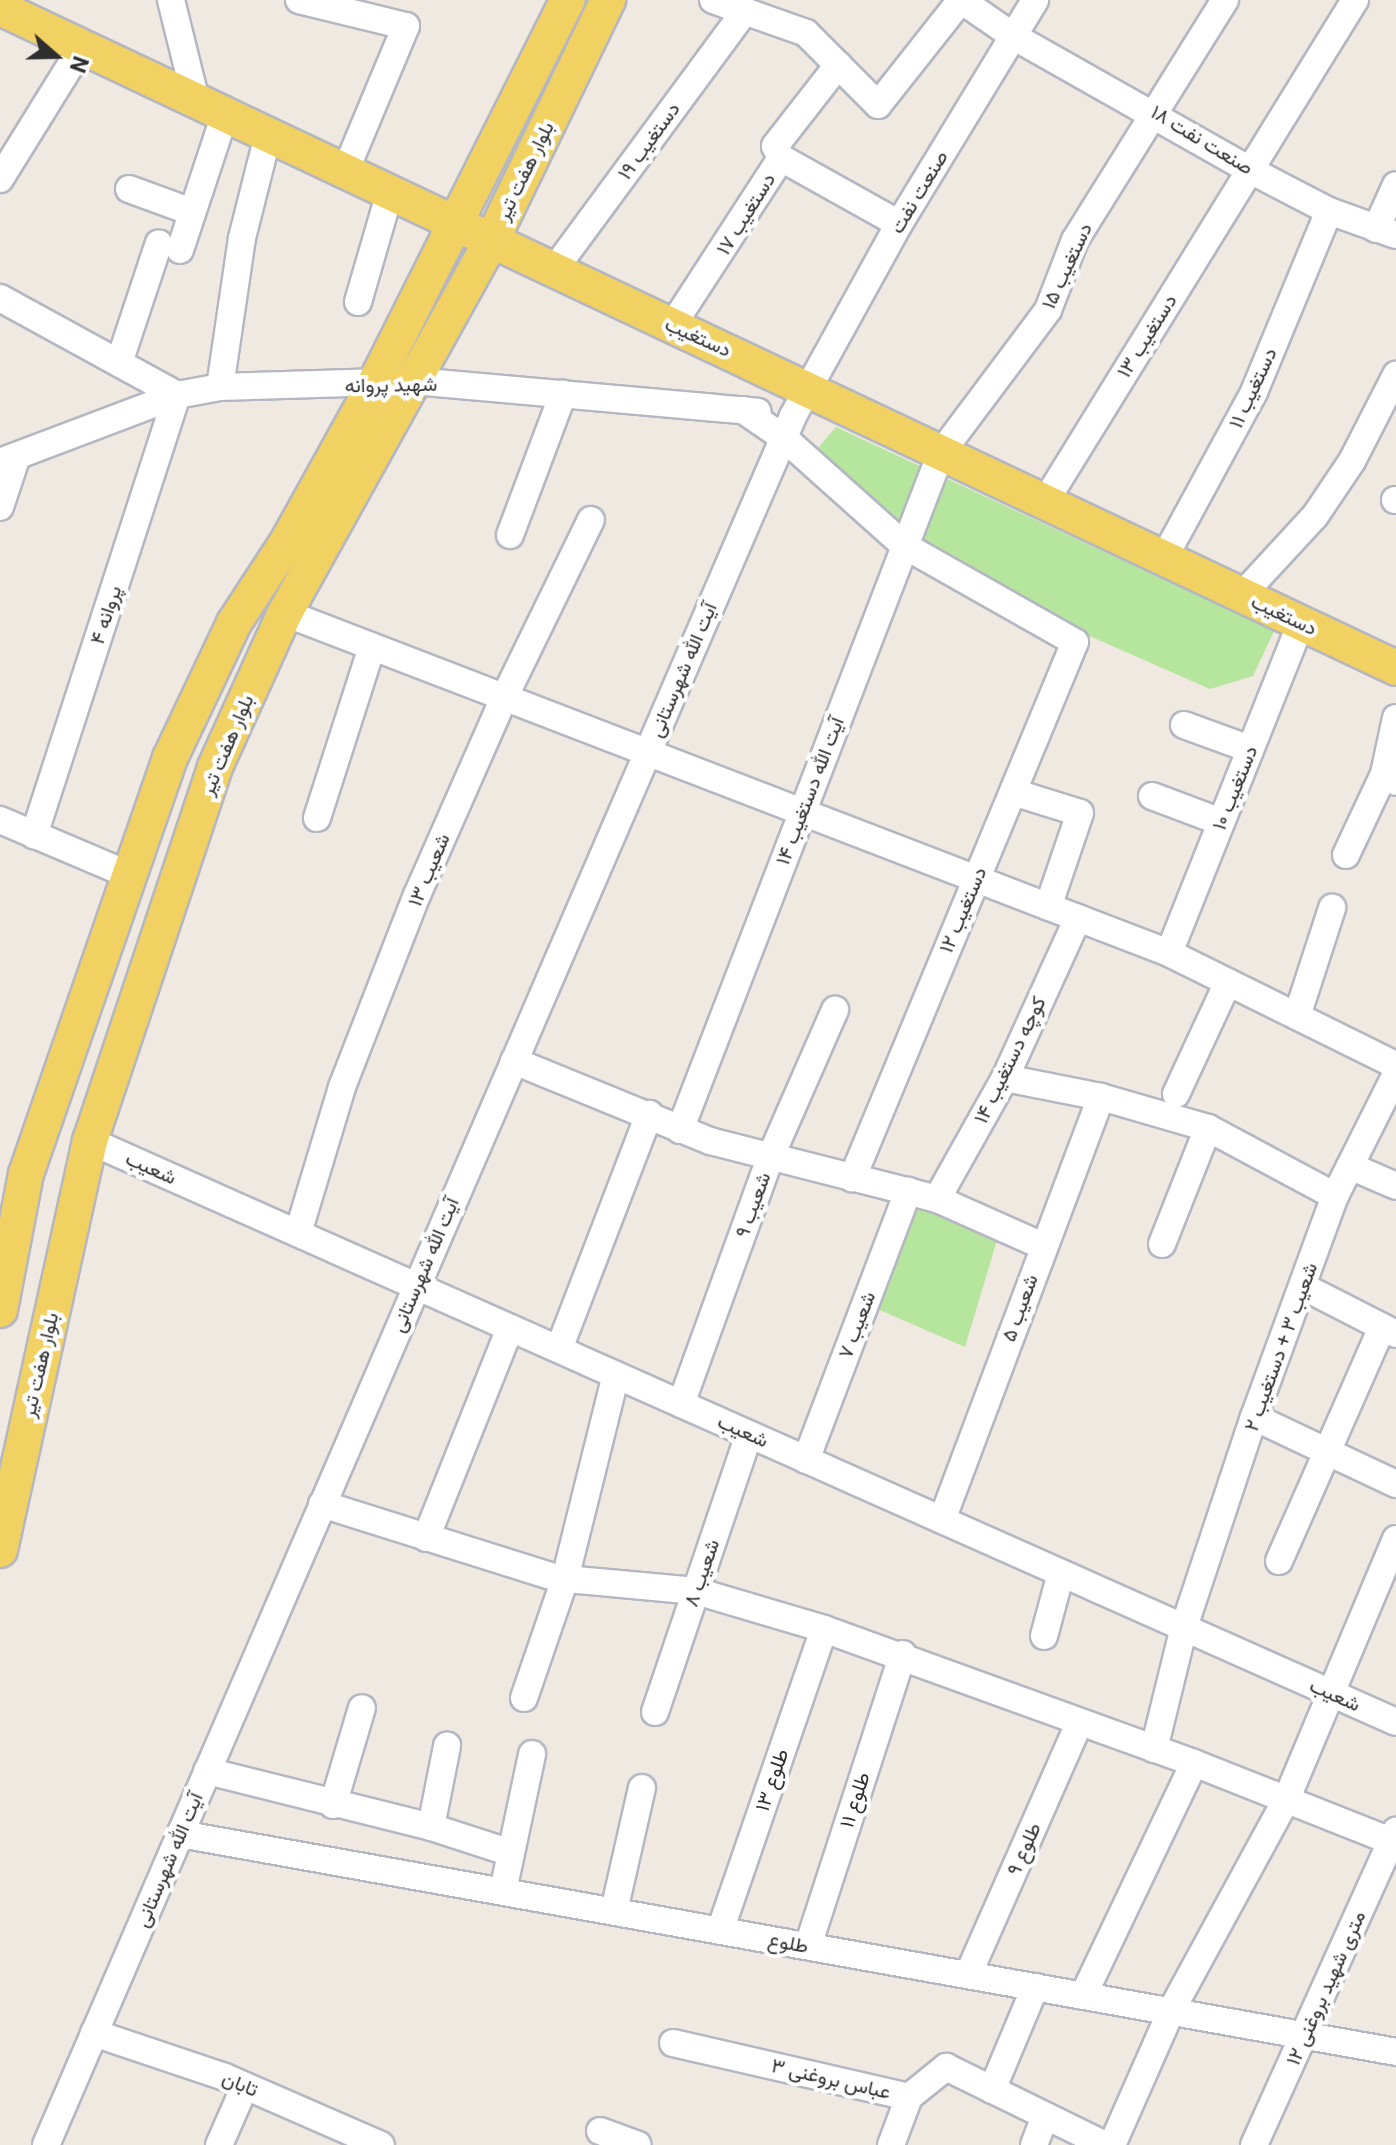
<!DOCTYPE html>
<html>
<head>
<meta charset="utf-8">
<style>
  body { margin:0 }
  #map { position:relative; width:1396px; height:2145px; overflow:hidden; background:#efe9e1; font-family:Roboto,Vazirmatn,sans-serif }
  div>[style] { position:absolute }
  .green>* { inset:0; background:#b6e59e }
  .roads { filter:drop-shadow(2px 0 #b4b7c1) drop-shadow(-2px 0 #b4b7c1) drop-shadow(0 2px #b4b7c1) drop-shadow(0 -2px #b4b7c1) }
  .minor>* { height:26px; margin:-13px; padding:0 13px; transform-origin:13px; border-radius:13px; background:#fff }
  .major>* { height:34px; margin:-17px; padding:0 17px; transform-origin:17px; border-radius:17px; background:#f2d163 }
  span { translate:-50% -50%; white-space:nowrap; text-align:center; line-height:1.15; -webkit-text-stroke:8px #fff; paint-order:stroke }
  .street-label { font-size:20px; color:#2e2e2e }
  .north { position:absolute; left:16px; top:16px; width:80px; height:80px; -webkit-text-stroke:6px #fff; paint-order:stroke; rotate:110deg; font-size:22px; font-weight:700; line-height:32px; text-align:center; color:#2e2e2e }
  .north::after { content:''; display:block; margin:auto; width:28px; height:36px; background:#2e2e2e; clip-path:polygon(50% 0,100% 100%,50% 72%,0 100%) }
</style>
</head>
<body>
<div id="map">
  <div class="green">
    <i style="clip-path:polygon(836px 427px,1274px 631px,1253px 676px,1210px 689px,1078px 631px,921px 539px,813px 454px)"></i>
    <i style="clip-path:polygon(913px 1203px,998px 1237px,965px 1347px,875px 1308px)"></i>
  </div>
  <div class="roads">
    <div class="minor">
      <i style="left:171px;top:0;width:104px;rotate:76.1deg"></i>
      <i style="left:299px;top:0;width:110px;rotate:13.7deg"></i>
      <i style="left:406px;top:26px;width:158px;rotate:112.7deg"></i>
      <i style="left:713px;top:0;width:99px;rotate:19.5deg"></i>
      <i style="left:806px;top:33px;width:102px;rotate:45deg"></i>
      <i style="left:878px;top:105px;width:134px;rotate:-51.7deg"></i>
      <i style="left:961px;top:0;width:63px;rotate:34.7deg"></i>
      <i style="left:1013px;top:36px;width:272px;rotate:29.5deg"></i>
      <i style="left:1250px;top:170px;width:89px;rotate:27.4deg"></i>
      <i style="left:1329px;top:211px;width:71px;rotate:19.7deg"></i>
      <i style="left:781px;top:158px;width:135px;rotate:29.2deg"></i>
      <i style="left:0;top:179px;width:155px;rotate:-58.2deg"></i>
      <i style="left:129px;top:189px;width:67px;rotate:20.1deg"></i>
      <i style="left:1376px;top:229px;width:48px;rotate:-65.6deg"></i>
      <i style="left:180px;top:250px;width:143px;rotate:-71.7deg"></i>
      <i style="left:554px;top:270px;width:322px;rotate:-53.6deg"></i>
      <i style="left:0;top:298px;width:202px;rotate:28.7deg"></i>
      <i style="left:177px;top:395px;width:463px;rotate:108deg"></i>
      <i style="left:358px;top:302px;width:115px;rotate:-73.8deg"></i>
      <i style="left:672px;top:326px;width:200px;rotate:-57deg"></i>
      <i style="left:781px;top:158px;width:13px;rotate:-117deg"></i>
      <i style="left:775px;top:146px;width:103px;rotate:-52.1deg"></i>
      <i style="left:119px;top:363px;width:126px;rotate:-71.6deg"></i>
      <i style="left:220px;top:387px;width:151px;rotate:-81.6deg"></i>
      <i style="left:242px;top:238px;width:106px;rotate:-75.8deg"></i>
      <i style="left:743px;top:410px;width:50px;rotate:34.3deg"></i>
      <i style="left:784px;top:438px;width:162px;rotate:41.8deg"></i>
      <i style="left:905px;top:546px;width:195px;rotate:29.5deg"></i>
      <i style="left:1075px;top:642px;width:581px;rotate:112.55deg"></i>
      <i style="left:0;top:462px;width:189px;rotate:-20.7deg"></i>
      <i style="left:177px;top:395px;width:44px;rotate:-10.5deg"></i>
      <i style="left:220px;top:387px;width:194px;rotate:-1.8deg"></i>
      <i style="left:414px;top:381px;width:345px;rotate:5.1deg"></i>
      <i style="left:1395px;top:500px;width:1px"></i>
      <i style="left:1045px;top:502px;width:590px;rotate:-58.3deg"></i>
      <i style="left:0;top:507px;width:54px;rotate:-71.6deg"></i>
      <i style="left:510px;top:535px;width:151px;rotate:-69.4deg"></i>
      <i style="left:1164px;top:558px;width:189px;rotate:-61.5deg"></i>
      <i style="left:1254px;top:392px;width:196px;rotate:-67.5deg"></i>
      <i style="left:1242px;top:595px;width:108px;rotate:-47.3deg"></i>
      <i style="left:1315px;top:516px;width:66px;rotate:-56.1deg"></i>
      <i style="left:1352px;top:461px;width:97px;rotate:-62.9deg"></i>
      <i style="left:285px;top:613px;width:947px;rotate:21.04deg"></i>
      <i style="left:1169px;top:953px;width:253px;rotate:26.3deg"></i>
      <i style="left:1396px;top:718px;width:57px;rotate:102.1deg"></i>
      <i style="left:1384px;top:774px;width:14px;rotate:34deg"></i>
      <i style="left:1184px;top:725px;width:70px;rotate:20deg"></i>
      <i style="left:1013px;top:792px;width:70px;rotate:17.4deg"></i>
      <i style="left:1080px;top:813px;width:99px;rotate:108.8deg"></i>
      <i style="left:1152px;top:796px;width:74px;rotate:20.6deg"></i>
      <i style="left:317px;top:818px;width:180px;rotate:-72.2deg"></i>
      <i style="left:0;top:820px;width:143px;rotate:23deg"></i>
      <i style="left:1346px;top:855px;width:89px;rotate:-64.9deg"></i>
      <i style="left:1169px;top:953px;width:355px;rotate:-68.2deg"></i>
      <i style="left:1297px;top:1016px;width:114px;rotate:-72deg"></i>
      <i style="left:514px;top:1061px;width:212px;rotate:22.2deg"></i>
      <i style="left:710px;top:1141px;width:234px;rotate:14.3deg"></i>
      <i style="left:937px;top:1199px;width:116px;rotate:23.9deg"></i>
      <i style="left:1005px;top:1078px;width:98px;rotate:11.2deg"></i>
      <i style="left:1101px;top:1097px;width:111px;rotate:16.2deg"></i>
      <i style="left:1208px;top:1128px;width:144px;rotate:28.2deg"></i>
      <i style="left:1176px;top:1094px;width:123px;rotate:-65.1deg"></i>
      <i style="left:680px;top:1130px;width:726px;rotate:-68.92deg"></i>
      <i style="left:941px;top:453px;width:179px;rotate:-53.2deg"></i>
      <i style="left:1048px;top:310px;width:75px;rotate:-68.9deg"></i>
      <i style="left:1075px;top:240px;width:283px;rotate:-58deg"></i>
      <i style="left:90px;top:1141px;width:1429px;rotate:23.98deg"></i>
      <i style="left:1350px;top:1166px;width:50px;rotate:23.5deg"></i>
      <i style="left:937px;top:1199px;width:139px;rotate:-60.7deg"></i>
      <i style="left:1005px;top:1078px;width:176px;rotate:-65.5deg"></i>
      <i style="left:298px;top:1233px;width:152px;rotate:-73.2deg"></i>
      <i style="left:342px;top:1087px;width:206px;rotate:-68.7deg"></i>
      <i style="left:417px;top:895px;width:215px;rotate:-66.2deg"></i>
      <i style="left:504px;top:698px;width:198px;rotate:-64deg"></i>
      <i style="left:1162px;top:1244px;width:125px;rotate:-68.4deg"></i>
      <i style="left:1304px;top:1287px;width:103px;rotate:27.1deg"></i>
      <i style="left:559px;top:1349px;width:252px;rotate:-69deg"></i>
      <i style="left:681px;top:1404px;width:262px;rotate:-70.1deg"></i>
      <i style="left:770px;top:1158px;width:162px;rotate:-66.3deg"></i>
      <i style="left:1254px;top:1417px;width:157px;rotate:25.3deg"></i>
      <i style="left:806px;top:1460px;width:288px;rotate:-69.2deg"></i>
      <i style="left:322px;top:1504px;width:245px;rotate:17.5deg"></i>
      <i style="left:556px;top:1578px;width:141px;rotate:5.3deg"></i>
      <i style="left:696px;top:1591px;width:134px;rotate:16.5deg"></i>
      <i style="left:824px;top:1629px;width:394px;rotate:19.9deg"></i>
      <i style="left:1194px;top:1763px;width:212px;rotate:21.6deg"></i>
      <i style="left:942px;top:1520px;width:452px;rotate:-69.4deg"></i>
      <i style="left:426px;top:1538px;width:226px;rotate:-68.2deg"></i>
      <i style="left:1279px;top:1561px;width:256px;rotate:-66.2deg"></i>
      <i style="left:1044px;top:1636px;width:65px;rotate:-74.9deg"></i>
      <i style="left:524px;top:1698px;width:126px;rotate:-71deg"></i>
      <i style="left:565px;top:1579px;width:210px;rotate:-76deg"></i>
      <i style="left:655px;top:1712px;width:293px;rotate:-71.3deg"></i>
      <i style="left:1154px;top:1749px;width:126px;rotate:-76.2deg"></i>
      <i style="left:1184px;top:1627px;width:221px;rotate:-71.6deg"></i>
      <i style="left:1254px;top:1417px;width:235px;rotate:-69.9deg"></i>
      <i style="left:1335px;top:1196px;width:136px;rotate:-63.4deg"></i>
      <i style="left:207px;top:1771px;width:231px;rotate:14deg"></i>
      <i style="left:431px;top:1827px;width:84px;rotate:18deg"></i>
      <i style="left:333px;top:1805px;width:101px;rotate:-73.4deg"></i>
      <i style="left:431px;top:1827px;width:83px;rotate:-78.8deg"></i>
      <i style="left:180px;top:1834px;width:1235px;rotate:10.16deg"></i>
      <i style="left:503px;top:1891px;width:140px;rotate:-78deg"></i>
      <i style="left:614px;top:1911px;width:126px;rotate:-77.2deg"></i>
      <i style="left:720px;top:1931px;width:319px;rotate:-71deg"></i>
      <i style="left:808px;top:1946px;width:307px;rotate:-72deg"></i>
      <i style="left:968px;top:1975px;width:275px;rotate:-66.2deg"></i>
      <i style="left:1083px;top:1996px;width:258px;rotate:-64.5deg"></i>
      <i style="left:94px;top:2033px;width:138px;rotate:18.6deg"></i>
      <i style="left:225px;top:2077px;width:170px;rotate:23.6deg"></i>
      <i style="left:673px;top:2043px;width:242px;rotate:12.9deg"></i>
      <i style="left:909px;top:2097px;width:48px;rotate:-39deg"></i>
      <i style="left:946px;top:2067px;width:177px;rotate:26.1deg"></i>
      <i style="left:992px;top:2090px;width:112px;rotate:-67.3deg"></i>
      <i style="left:600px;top:2131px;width:40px;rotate:20.2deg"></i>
      <i style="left:46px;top:2145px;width:1883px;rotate:-66.63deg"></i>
      <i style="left:793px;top:416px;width:219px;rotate:-61.1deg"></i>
      <i style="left:899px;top:224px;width:262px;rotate:-58.7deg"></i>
      <i style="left:219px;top:2145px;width:64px;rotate:-66.2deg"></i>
      <i style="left:891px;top:2145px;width:51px;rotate:-69.4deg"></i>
      <i style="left:1034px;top:2145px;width:30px;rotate:-69deg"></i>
      <i style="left:1112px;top:2145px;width:146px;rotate:-66.2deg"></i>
      <i style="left:1171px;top:2011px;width:243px;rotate:-61.4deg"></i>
      <i style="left:1287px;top:1798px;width:281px;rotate:-67.2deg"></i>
      <i style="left:1254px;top:2145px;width:345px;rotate:-65.7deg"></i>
    </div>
    <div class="major">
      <i style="left:0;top:8px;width:1544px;rotate:25.3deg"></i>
      <i style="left:0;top:1310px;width:138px;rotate:-79.2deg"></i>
      <i style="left:26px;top:1174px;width:440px;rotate:-70.9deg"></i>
      <i style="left:170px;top:758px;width:149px;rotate:-64.6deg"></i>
      <i style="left:234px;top:623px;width:97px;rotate:-56.8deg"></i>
      <i style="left:287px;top:542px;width:179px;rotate:-61deg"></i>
      <i style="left:374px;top:385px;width:431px;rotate:-63.3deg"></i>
      <i style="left:0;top:1550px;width:419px;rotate:-77.6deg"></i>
      <i style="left:90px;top:1141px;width:394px;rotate:-71.5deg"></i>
      <i style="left:215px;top:767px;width:169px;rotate:-65.6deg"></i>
      <i style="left:285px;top:613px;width:427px;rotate:-61deg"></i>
      <i style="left:492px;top:240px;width:267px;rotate:-64.2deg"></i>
    </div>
  </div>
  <div class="street-label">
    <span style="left:1202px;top:140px;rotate:31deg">صنعت نفت ۱۸</span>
    <span style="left:649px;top:141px;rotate:-54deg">دستغیب ۱۹</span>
    <span style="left:525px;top:171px;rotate:-64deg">بلوار هفت تیر</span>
    <span style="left:919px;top:192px;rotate:-59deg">صنعت نفت</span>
    <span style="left:746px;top:214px;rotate:-58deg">دستغیب ۱۷</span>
    <span style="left:1067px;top:266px;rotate:-65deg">دستغیب ۱۵</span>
    <span style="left:1147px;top:336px;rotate:-58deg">دستغیب ۱۳</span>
    <span style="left:698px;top:337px;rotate:24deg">دستغیب</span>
    <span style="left:391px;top:385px;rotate:-1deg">شهید پروانه</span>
    <span style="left:1253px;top:388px;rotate:-65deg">دستغیب ۱۱</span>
    <span style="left:106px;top:615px;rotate:-72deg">پروانه ۴</span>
    <span style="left:1284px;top:615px;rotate:25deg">دستغیب</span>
    <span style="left:683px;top:670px;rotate:-67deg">آیت الله شهرستانی</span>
    <span style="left:227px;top:745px;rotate:-67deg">بلوار هفت تیر</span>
    <span style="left:1235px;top:788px;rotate:-68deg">دستغیب ۱۰</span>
    <span style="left:810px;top:791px;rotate:-69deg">آیت الله دستغیب ۱۴</span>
    <span style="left:429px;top:870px;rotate:-67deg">شعیب ۱۳</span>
    <span style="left:963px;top:910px;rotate:-67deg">دستغیب ۱۲</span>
    <span style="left:1010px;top:1060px;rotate:-64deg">کوچه دستغیب ۱۴</span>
    <span style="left:151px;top:1168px;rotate:24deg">شعیب</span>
    <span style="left:753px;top:1205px;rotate:-70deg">شعیب ۹</span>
    <span style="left:425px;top:1265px;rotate:-67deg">آیت الله شهرستانی</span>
    <span style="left:1020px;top:1308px;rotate:-70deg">شعیب ۵</span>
    <span style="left:857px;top:1325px;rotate:-69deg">شعیب ۷</span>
    <span style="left:1281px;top:1347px;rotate:-70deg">شعیب ۳ + دستغیب ۲</span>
    <span style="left:40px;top:1365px;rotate:-77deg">بلوار هفت تیر</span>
    <span style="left:743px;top:1431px;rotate:24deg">شعیب</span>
    <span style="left:702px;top:1573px;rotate:-71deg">شعیب ۸</span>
    <span style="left:1335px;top:1695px;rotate:24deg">شعیب</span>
    <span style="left:772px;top:1780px;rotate:-71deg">طلوع ۱۳</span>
    <span style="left:855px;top:1800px;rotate:-72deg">طلوع ۱۱</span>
    <span style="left:1024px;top:1849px;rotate:-66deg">طلوع ۹</span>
    <span style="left:169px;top:1860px;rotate:-67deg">آیت الله شهرستانی</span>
    <span style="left:788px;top:1943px;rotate:10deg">طلوع</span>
    <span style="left:1326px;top:1988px;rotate:-66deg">۱۲ متری شهید بروغنی</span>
    <span style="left:831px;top:2079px;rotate:13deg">عباس بروغنی ۳</span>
    <span style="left:240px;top:2084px;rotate:22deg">تابان</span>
  </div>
  <div class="north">N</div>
</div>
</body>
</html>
